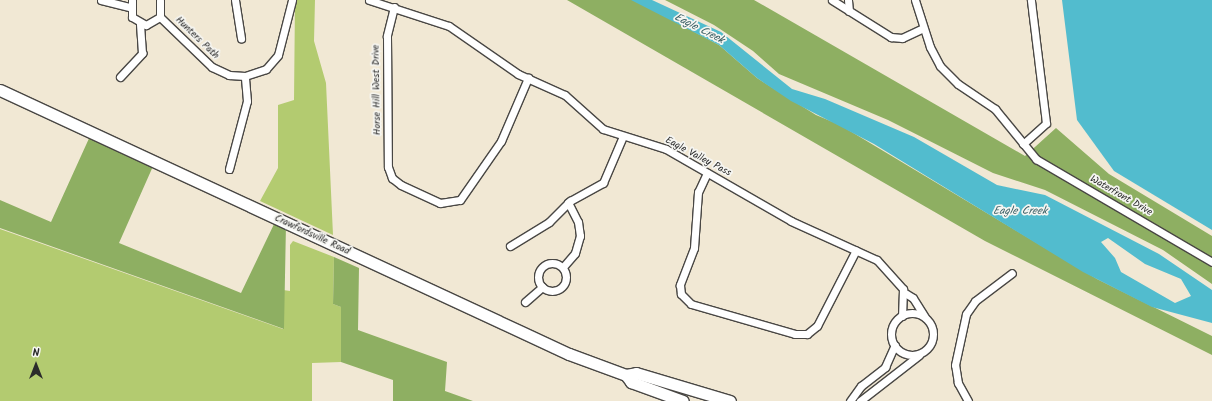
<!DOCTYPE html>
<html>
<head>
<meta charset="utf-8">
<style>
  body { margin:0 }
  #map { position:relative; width:1212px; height:401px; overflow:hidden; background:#f1e8d4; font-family:Kalam,sans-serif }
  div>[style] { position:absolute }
  .green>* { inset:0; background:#b3cb70 }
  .forest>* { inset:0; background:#8eaf62 }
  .water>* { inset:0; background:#52bcce }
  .roads { filter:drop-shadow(1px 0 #494744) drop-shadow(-1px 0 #494744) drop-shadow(0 1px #494744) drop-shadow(0 -1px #494744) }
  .minor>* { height:7px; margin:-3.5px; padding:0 3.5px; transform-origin:3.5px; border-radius:3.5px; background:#fff }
  .minor>.ring { margin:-3.5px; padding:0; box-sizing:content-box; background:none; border:7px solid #fff; border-radius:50% }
  .primary>* { height:11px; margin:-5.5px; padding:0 5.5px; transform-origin:5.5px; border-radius:5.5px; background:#fff }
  span { translate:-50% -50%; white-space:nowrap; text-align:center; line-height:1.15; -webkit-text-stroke:3.5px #f6f6f2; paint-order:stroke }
  .street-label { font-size:10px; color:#2b2b2b }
  .water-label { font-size:11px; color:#395e64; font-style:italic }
  .north { position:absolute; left:16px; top:345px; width:40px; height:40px; -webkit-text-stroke:3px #f6f6f2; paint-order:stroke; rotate:0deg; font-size:11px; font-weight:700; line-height:16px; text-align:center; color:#2b2b2b }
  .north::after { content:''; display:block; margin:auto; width:14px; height:18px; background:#2b2b2b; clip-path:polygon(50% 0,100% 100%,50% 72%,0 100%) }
</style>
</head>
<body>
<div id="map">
  <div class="green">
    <i style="clip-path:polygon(295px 0,315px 0,314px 41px,326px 83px,333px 235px,260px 201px,278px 168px,278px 105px,294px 100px)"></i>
    <i style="clip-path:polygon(0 229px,283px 329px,283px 290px,290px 291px,290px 245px,293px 241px,334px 257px,333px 304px,341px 307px,341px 362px,312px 363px,312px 401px,0 401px)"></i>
  </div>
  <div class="forest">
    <i style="clip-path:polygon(567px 0,634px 0,719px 45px,757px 78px,816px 115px,840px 125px,1097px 279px,1212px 336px,1212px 355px,985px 241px)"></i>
    <i style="clip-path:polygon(665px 0,754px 0,1025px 156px,1056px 128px,1109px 174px,1212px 236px,1212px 284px,1163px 250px,1045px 190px,993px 173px,888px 120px,779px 74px,753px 51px,714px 25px)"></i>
    <i style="clip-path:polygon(91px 134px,154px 164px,119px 243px,241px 293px,276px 220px,286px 224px,284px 329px,0 228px,0 200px,51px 222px)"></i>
    <i style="clip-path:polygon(334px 257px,359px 268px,358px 330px,447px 362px,445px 391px,473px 401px,393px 401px,393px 380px,341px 362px,341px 307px,333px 304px)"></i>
  </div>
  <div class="water">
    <i style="clip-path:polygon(evenodd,631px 0,652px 0,721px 32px,792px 89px,825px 99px,914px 137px,997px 185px,1045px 195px,1159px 254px,1212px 290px,1212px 323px,1152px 307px,1083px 272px,874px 144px,791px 101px,757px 78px,719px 45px,631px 0,1108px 238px,1145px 264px,1181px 279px,1191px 296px,1175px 303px,1121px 272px,1115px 258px,1101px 242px,1108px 238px)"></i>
    <i style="clip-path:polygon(1062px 0,1212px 0,1212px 230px,1114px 171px,1077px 120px)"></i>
  </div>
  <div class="roads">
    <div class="minor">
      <i style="left:101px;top:0;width:30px;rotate:14deg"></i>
      <i style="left:132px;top:0;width:17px;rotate:90deg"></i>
      <i style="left:132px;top:17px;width:16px;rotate:30deg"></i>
      <i style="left:146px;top:25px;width:16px;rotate:-30deg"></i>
      <i style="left:160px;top:17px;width:17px;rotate:-90deg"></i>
      <i style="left:235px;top:0;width:39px;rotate:81deg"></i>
      <i style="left:369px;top:0;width:84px;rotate:18deg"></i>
      <i style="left:449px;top:26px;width:84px;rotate:34.8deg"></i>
      <i style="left:518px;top:74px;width:51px;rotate:24.1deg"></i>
      <i style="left:565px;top:95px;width:51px;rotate:41.8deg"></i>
      <i style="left:603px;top:129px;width:66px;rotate:17.6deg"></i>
      <i style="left:666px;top:149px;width:144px;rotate:29.9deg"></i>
      <i style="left:791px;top:221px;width:94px;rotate:24.4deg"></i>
      <i style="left:877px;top:260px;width:39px;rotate:48deg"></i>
      <i style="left:903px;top:289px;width:27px;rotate:92deg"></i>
      <i style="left:832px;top:0;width:70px;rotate:32.1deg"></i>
      <i style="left:891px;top:37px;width:11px;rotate:5deg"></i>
      <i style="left:902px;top:38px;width:23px;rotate:-25deg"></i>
      <i style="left:848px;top:0;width:11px;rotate:85deg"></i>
      <i style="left:915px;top:0;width:49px;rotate:72.3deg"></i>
      <i style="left:930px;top:47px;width:21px;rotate:62deg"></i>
      <i style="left:940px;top:66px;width:25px;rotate:45deg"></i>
      <i style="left:958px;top:84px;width:45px;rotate:34deg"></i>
      <i style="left:995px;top:109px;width:65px;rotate:50.6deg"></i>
      <i style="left:1036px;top:159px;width:204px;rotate:30.3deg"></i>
      <i style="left:394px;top:7px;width:30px;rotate:104deg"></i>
      <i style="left:387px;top:36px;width:131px;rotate:89.6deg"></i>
      <i style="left:388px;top:167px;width:12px;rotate:70deg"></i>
      <i style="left:392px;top:178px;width:11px;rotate:38deg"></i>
      <i style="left:401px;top:185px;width:43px;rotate:24.8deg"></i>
      <i style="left:440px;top:203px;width:20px;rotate:-9deg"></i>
      <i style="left:460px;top:200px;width:72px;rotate:-55.2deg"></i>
      <i style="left:501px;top:141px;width:69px;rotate:-66.8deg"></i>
      <i style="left:160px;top:17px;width:72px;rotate:43.9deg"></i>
      <i style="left:212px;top:67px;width:19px;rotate:25deg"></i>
      <i style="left:229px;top:75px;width:16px;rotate:4deg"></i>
      <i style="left:245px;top:76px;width:22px;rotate:-18deg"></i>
      <i style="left:266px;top:69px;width:18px;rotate:-49deg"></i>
      <i style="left:278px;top:55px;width:57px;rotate:-75.7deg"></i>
      <i style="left:120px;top:77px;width:33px;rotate:-47deg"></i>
      <i style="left:142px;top:53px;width:29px;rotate:-94deg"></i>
      <i style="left:1023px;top:144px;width:31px;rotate:-42deg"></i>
      <i style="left:1046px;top:123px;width:124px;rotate:-97deg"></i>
      <i style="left:229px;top:169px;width:70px;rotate:-75.2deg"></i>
      <i style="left:247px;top:101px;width:25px;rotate:-95deg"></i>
      <i style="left:707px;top:173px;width:21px;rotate:115deg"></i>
      <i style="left:698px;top:192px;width:56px;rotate:94.1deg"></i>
      <i style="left:694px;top:248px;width:40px;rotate:111deg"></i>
      <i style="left:680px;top:285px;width:9px;rotate:84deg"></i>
      <i style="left:681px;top:294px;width:14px;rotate:45deg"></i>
      <i style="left:691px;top:304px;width:108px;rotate:16.1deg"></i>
      <i style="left:795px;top:334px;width:12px"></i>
      <i style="left:807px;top:334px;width:13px;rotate:-39deg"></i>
      <i style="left:817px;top:326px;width:85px;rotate:-62.8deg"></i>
      <i style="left:510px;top:246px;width:46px;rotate:-31.6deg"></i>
      <i style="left:549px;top:222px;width:30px;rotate:-45deg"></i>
      <i style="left:570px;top:201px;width:38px;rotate:-29deg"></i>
      <i style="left:603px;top:183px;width:51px;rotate:-66.9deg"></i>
      <i class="ring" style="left:538px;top:263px;width:21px;height:21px"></i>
      <i style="left:563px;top:267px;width:18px;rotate:-49deg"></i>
      <i style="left:575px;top:253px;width:18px;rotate:-74deg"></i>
      <i style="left:580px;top:236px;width:14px;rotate:-98deg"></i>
      <i style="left:578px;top:222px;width:22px;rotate:-117deg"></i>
      <i style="left:905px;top:293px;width:9px;rotate:32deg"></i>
      <i style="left:913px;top:298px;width:22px;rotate:58deg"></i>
      <i style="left:525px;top:302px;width:23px;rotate:-41deg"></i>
      <i class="ring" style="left:891px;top:313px;width:35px;height:35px"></i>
      <i style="left:850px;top:401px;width:19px;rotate:-54deg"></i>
      <i style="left:861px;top:386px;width:31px;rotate:-38deg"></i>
      <i style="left:885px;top:367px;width:24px;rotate:-66deg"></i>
      <i style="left:860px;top:401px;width:75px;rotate:-37.9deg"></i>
      <i style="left:968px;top:401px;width:21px;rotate:-119deg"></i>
      <i style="left:958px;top:383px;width:18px;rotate:-99deg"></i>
      <i style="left:955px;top:365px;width:52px;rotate:-77.8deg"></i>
      <i style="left:966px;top:314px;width:16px;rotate:-55deg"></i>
      <i style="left:975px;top:301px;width:46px;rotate:-37.1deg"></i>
    </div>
    <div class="primary">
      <i style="left:0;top:90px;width:627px;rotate:24.89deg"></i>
      <i style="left:569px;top:354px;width:61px;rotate:20.2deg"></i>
      <i style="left:626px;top:375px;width:10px;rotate:-11deg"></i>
      <i style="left:636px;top:373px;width:98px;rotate:16.6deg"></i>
      <i style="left:626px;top:375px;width:9px;rotate:54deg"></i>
      <i style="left:631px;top:382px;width:55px;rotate:20.1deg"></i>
    </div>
  </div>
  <div class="street-label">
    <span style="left:197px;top:38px;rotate:44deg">Hunters Path</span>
    <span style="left:377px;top:90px;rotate:-91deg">Horse Hill West Drive</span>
    <span style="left:698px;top:157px;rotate:28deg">Eagle Valley Pass</span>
    <span style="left:1121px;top:196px;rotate:30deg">Waterfront Drive</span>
    <span style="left:312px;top:235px;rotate:25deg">Crawfordsville Road</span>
  </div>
  <div class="water-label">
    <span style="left:699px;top:29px;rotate:27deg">Eagle Creek</span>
    <span style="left:1020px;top:211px">Eagle Creek</span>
  </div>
  <div class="north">N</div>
</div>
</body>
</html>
